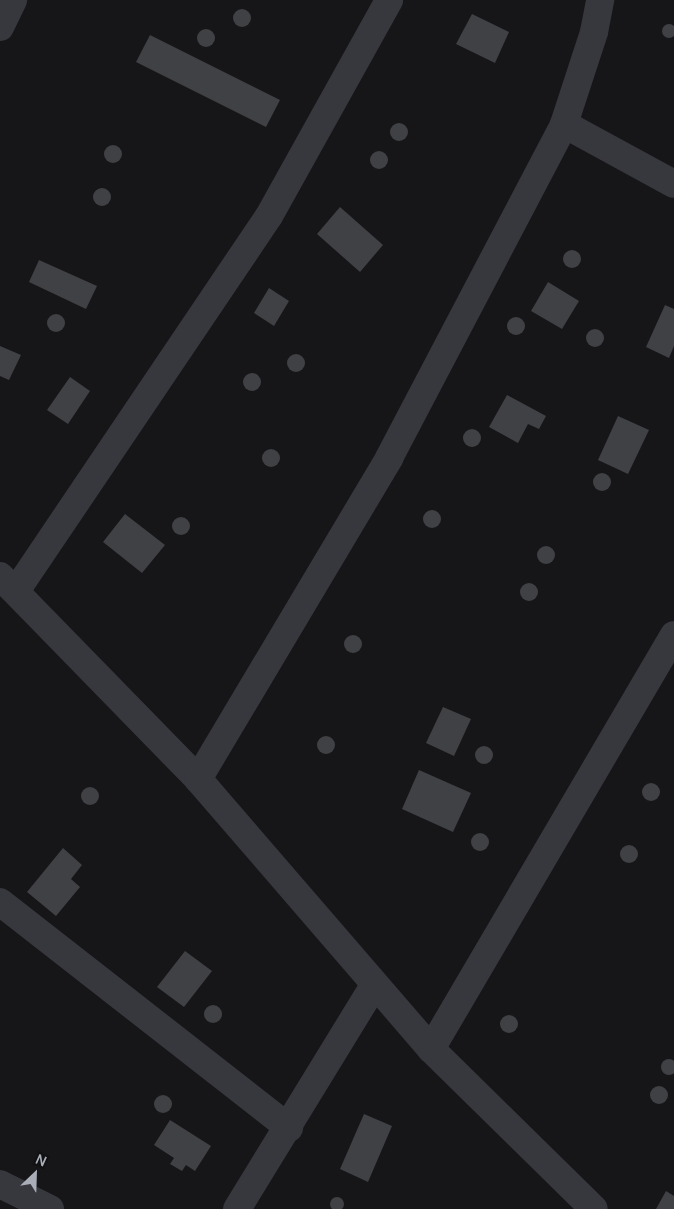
<!DOCTYPE html>
<html>
<head>
<meta charset="utf-8">
<style>
  body { margin:0 }
  #map { position:relative; width:674px; height:1209px; overflow:hidden; background:#161618; font-family:Manrope,sans-serif }
  div>[style] { position:absolute }
  .building>* { inset:0; background:#404145 }
  .round { border-radius:50% }
  .street>* { height:28px; margin:-14px; padding:0 14px; transform-origin:14px; border-radius:14px; background:#37383d }
  span { translate:-50% -50%; white-space:nowrap; text-align:center; line-height:1.15; -webkit-text-stroke:4px #111113; paint-order:stroke }
  .north { position:absolute; left:10px; top:1149px; width:50px; height:50px; -webkit-text-stroke:4px #111113; paint-order:stroke; rotate:24deg; font-size:14px; font-weight:700; line-height:20px; text-align:center; color:#a8adb8 }
  .north::after { content:''; display:block; margin:auto; width:18px; height:22px; background:#a8adb8; clip-path:polygon(50% 0,100% 100%,50% 72%,0 100%) }
</style>
</head>
<body>
<div id="map">
  <div class="building">
    <i class="round" style="left:233px;top:9px;width:18px;height:18px"></i>
    <i style="clip-path:polygon(472px 14px,509px 32px,495px 63px,456px 44px)"></i>
    <i class="round" style="left:662px;top:24px;width:14px;height:14px"></i>
    <i class="round" style="left:197px;top:29px;width:18px;height:18px"></i>
    <i style="clip-path:polygon(150px 35px,280px 100px,266px 127px,136px 62px)"></i>
    <i class="round" style="left:390px;top:123px;width:18px;height:18px"></i>
    <i class="round" style="left:104px;top:145px;width:18px;height:18px"></i>
    <i class="round" style="left:370px;top:151px;width:18px;height:18px"></i>
    <i class="round" style="left:93px;top:188px;width:18px;height:18px"></i>
    <i style="clip-path:polygon(340px 207px,383px 245px,360px 272px,317px 234px)"></i>
    <i class="round" style="left:563px;top:250px;width:18px;height:18px"></i>
    <i style="clip-path:polygon(39px 260px,97px 286px,86px 309px,29px 282px)"></i>
    <i style="clip-path:polygon(548px 282px,579px 301px,562px 329px,531px 311px)"></i>
    <i style="clip-path:polygon(269px 288px,289px 301px,274px 326px,254px 313px)"></i>
    <i style="clip-path:polygon(665px 305px,674px 309px,674px 346px,669px 358px,646px 347px)"></i>
    <i class="round" style="left:47px;top:314px;width:18px;height:18px"></i>
    <i class="round" style="left:507px;top:317px;width:18px;height:18px"></i>
    <i class="round" style="left:586px;top:329px;width:18px;height:18px"></i>
    <i style="clip-path:polygon(0 346px,21px 355px,9px 380px,0 376px)"></i>
    <i class="round" style="left:287px;top:354px;width:18px;height:18px"></i>
    <i class="round" style="left:243px;top:373px;width:18px;height:18px"></i>
    <i style="clip-path:polygon(70px 377px,90px 391px,68px 424px,47px 410px)"></i>
    <i style="clip-path:polygon(507px 395px,546px 416px,539px 429px,528px 424px,518px 443px,489px 427px)"></i>
    <i style="clip-path:polygon(618px 416px,649px 430px,628px 474px,598px 460px)"></i>
    <i class="round" style="left:463px;top:429px;width:18px;height:18px"></i>
    <i class="round" style="left:262px;top:449px;width:18px;height:18px"></i>
    <i class="round" style="left:593px;top:473px;width:18px;height:18px"></i>
    <i class="round" style="left:423px;top:510px;width:18px;height:18px"></i>
    <i style="clip-path:polygon(125px 514px,165px 545px,142px 573px,103px 542px)"></i>
    <i class="round" style="left:172px;top:517px;width:18px;height:18px"></i>
    <i class="round" style="left:537px;top:546px;width:18px;height:18px"></i>
    <i class="round" style="left:520px;top:583px;width:18px;height:18px"></i>
    <i class="round" style="left:344px;top:635px;width:18px;height:18px"></i>
    <i style="clip-path:polygon(443px 707px,471px 719px,454px 756px,426px 743px)"></i>
    <i class="round" style="left:317px;top:736px;width:18px;height:18px"></i>
    <i class="round" style="left:475px;top:746px;width:18px;height:18px"></i>
    <i style="clip-path:polygon(419px 770px,471px 793px,453px 832px,402px 809px)"></i>
    <i class="round" style="left:642px;top:783px;width:18px;height:18px"></i>
    <i class="round" style="left:81px;top:787px;width:18px;height:18px"></i>
    <i class="round" style="left:471px;top:833px;width:18px;height:18px"></i>
    <i class="round" style="left:620px;top:845px;width:18px;height:18px"></i>
    <i style="clip-path:polygon(63px 848px,82px 865px,71px 879px,80px 887px,56px 916px,27px 892px)"></i>
    <i style="clip-path:polygon(185px 951px,212px 971px,184px 1007px,157px 987px)"></i>
    <i class="round" style="left:204px;top:1005px;width:18px;height:18px"></i>
    <i class="round" style="left:500px;top:1015px;width:18px;height:18px"></i>
    <i class="round" style="left:661px;top:1059px;width:16px;height:16px"></i>
    <i class="round" style="left:650px;top:1086px;width:18px;height:18px"></i>
    <i class="round" style="left:154px;top:1095px;width:18px;height:18px"></i>
    <i style="clip-path:polygon(364px 1114px,392px 1126px,368px 1182px,340px 1169px)"></i>
    <i style="clip-path:polygon(170px 1120px,211px 1146px,195px 1171px,186px 1165px,182px 1171px,170px 1164px,174px 1158px,154px 1145px)"></i>
    <i style="clip-path:polygon(666px 1191px,674px 1196px,674px 1209px,656px 1209px)"></i>
    <i class="round" style="left:330px;top:1197px;width:14px;height:14px"></i>
  </div>
  <div class="street">
    <i style="left:0;top:27px;width:30px;rotate:-64deg"></i>
    <i style="left:564px;top:124px;width:125px;rotate:28.6deg"></i>
    <i style="left:0;top:576px;width:284px;rotate:45.7deg"></i>
    <i style="left:198px;top:779px;width:357px;rotate:49.2deg"></i>
    <i style="left:431px;top:1049px;width:228px;rotate:44.5deg"></i>
    <i style="left:16px;top:591px;width:452px;rotate:-56deg"></i>
    <i style="left:269px;top:216px;width:247px;rotate:-60.9deg"></i>
    <i style="left:198px;top:779px;width:374px;rotate:-59.2deg"></i>
    <i style="left:389px;top:458px;width:377px;rotate:-62.3deg"></i>
    <i style="left:564px;top:124px;width:97px;rotate:-71.9deg"></i>
    <i style="left:594px;top:32px;width:33px;rotate:-79deg"></i>
    <i style="left:0;top:902px;width:367px;rotate:38deg"></i>
    <i style="left:431px;top:1049px;width:480px;rotate:-59.6deg"></i>
    <i style="left:0;top:1184px;width:56px;rotate:26.6deg"></i>
    <i style="left:237px;top:1209px;width:263px;rotate:-58.5deg"></i>
  </div>
  <div class="north">N</div>
</div>
</body>
</html>
